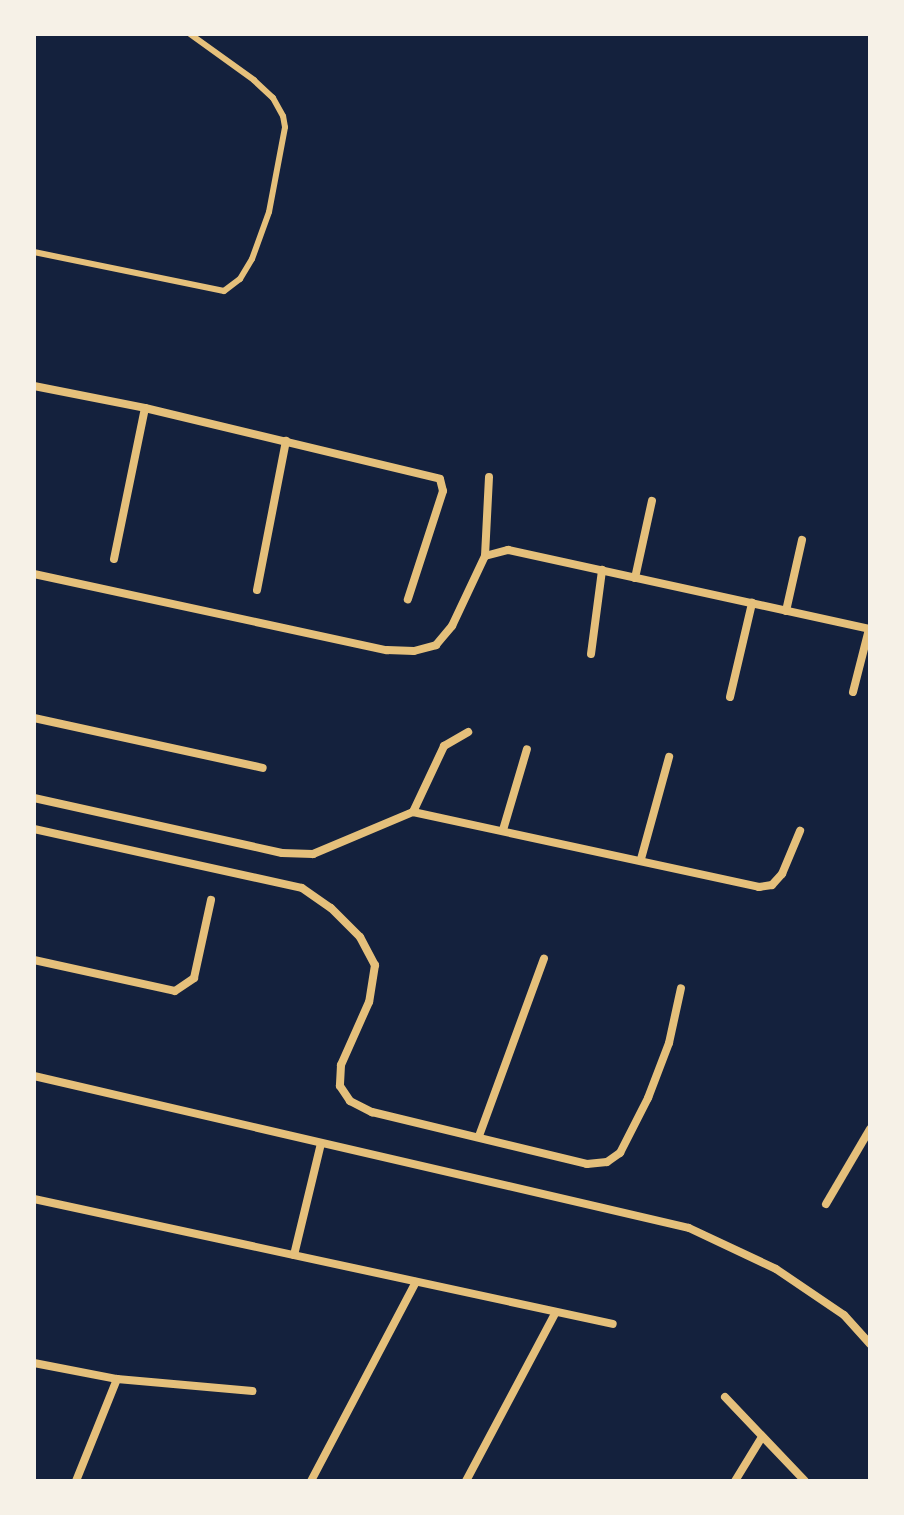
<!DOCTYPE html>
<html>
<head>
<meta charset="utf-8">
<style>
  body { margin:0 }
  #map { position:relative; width:904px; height:1515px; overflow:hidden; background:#14213d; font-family:Lato,sans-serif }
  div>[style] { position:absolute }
  .service>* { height:6px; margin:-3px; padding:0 3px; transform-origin:3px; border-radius:3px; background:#e5c07b }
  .minor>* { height:8px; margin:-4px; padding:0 4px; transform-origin:4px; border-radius:4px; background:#e5c07b }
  span { translate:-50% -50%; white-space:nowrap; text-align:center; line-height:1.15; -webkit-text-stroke:6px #f6f1e7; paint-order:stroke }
  .frame { position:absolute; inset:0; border:36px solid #f6f1e7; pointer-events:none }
</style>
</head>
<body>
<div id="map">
  <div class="service">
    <i style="left:34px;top:252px;width:194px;rotate:11.6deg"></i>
    <i style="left:224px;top:291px;width:20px;rotate:-37deg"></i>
    <i style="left:240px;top:279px;width:23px;rotate:-59deg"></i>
    <i style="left:252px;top:259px;width:50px;rotate:-70.1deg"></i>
    <i style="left:269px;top:212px;width:86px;rotate:-79.3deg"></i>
    <i style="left:285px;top:127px;width:11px;rotate:-100deg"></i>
    <i style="left:283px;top:116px;width:21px;rotate:-119deg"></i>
    <i style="left:273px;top:98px;width:26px;rotate:-137deg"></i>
    <i style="left:254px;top:80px;width:79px;rotate:-144.3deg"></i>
  </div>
  <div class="minor">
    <i style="left:34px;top:386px;width:113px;rotate:11.2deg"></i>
    <i style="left:145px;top:408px;width:303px;rotate:13.5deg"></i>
    <i style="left:440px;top:479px;width:12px;rotate:76deg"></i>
    <i style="left:443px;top:491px;width:114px;rotate:108deg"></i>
    <i style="left:485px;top:556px;width:79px;rotate:-87.1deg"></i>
    <i style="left:114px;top:559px;width:154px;rotate:-78.4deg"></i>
    <i style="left:34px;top:574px;width:361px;rotate:12.2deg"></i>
    <i style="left:387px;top:650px;width:27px;rotate:2deg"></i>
    <i style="left:414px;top:651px;width:23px;rotate:-15deg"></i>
    <i style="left:436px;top:645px;width:25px;rotate:-50deg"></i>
    <i style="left:452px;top:626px;width:77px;rotate:-64.8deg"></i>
    <i style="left:485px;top:556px;width:24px;rotate:-15deg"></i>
    <i style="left:508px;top:550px;width:371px;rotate:12.3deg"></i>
    <i style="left:635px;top:578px;width:79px;rotate:-77.6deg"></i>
    <i style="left:257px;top:590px;width:152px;rotate:-79deg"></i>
    <i style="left:786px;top:611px;width:73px;rotate:-77.3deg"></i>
    <i style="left:591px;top:654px;width:85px;rotate:-82.5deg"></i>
    <i style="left:853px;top:692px;width:65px;rotate:-75.7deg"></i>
    <i style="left:730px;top:697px;width:97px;rotate:-76.8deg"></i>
    <i style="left:34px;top:718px;width:234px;rotate:12.3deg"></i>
    <i style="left:34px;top:798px;width:254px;rotate:12.5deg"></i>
    <i style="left:282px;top:853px;width:31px;rotate:2deg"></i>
    <i style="left:313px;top:854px;width:108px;rotate:-22.8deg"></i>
    <i style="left:413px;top:812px;width:73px;rotate:-64.8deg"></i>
    <i style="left:444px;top:746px;width:28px;rotate:-30deg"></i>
    <i style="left:413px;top:812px;width:354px;rotate:12.2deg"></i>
    <i style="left:759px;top:887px;width:13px;rotate:-9deg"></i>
    <i style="left:772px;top:885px;width:15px;rotate:-48deg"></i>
    <i style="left:782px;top:874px;width:47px;rotate:-67.3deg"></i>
    <i style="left:34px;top:829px;width:274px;rotate:12.4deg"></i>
    <i style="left:302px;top:888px;width:35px;rotate:35deg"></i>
    <i style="left:331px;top:908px;width:41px;rotate:45deg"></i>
    <i style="left:360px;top:937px;width:32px;rotate:62deg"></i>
    <i style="left:375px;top:965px;width:37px;rotate:99deg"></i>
    <i style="left:369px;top:1002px;width:69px;rotate:114deg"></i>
    <i style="left:341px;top:1065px;width:21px;rotate:93deg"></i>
    <i style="left:340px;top:1086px;width:18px;rotate:56deg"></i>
    <i style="left:350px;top:1101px;width:25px;rotate:27deg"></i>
    <i style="left:372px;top:1112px;width:221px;rotate:13.6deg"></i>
    <i style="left:587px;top:1164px;width:20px;rotate:-6deg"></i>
    <i style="left:607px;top:1162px;width:16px;rotate:-35deg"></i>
    <i style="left:620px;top:1153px;width:62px;rotate:-63deg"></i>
    <i style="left:648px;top:1098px;width:59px;rotate:-69.1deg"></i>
    <i style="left:669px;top:1043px;width:56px;rotate:-77.7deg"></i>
    <i style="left:503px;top:830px;width:84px;rotate:-73.5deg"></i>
    <i style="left:641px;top:859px;width:106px;rotate:-74.6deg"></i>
    <i style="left:34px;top:960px;width:144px;rotate:12.4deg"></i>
    <i style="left:175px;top:991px;width:23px;rotate:-34deg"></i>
    <i style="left:194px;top:978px;width:80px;rotate:-77.7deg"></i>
    <i style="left:34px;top:1076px;width:672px;rotate:13.06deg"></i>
    <i style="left:689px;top:1228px;width:96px;rotate:25.2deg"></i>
    <i style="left:776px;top:1269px;width:82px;rotate:34.1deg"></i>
    <i style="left:844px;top:1315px;width:39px;rotate:48deg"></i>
    <i style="left:479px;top:1136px;width:189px;rotate:-69.9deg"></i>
    <i style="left:34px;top:1199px;width:592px;rotate:12.18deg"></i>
    <i style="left:826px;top:1204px;width:87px;rotate:-59.6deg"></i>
    <i style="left:294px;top:1255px;width:115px;rotate:-76.4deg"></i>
    <i style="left:34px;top:1363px;width:85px;rotate:10.9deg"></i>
    <i style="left:117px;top:1379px;width:136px;rotate:5.1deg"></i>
    <i style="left:725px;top:1397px;width:116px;rotate:46.4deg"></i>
    <i style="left:76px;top:1481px;width:110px;rotate:-68.1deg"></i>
    <i style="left:311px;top:1481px;width:225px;rotate:-62.2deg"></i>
    <i style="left:466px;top:1481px;width:191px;rotate:-62deg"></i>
    <i style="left:735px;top:1481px;width:52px;rotate:-58.5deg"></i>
  </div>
  <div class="frame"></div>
</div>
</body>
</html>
